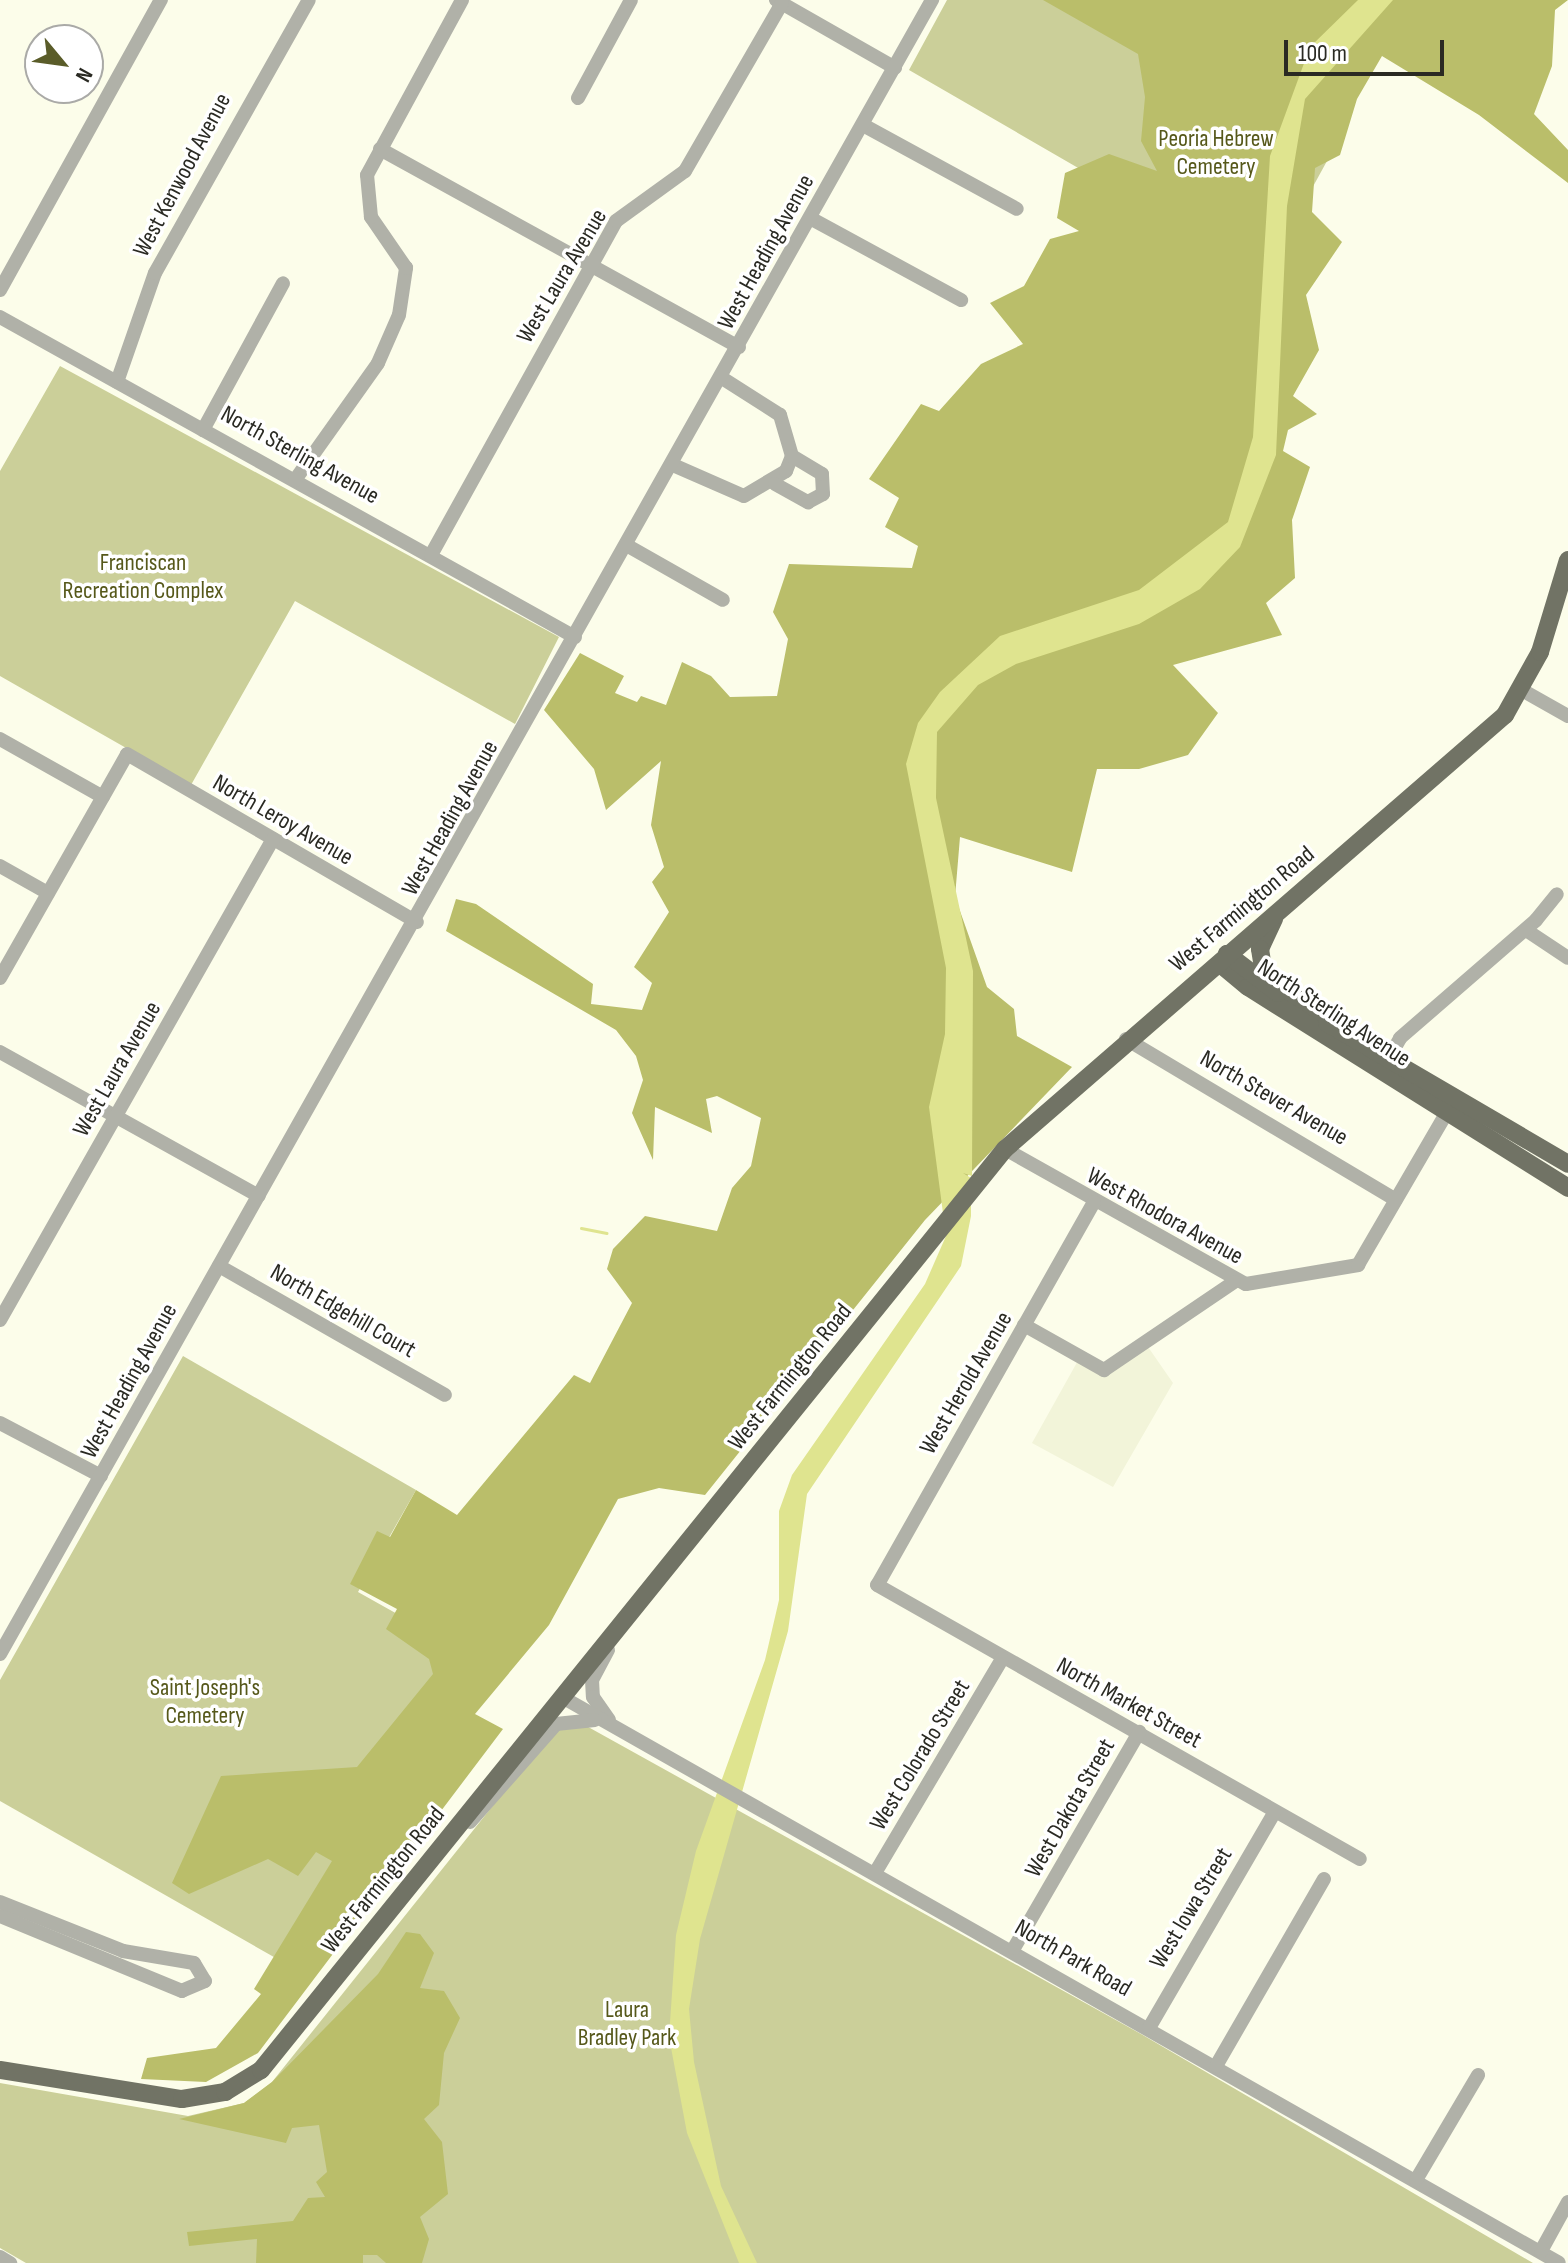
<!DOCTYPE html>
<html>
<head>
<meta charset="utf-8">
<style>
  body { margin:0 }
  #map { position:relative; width:1568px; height:2263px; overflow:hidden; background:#fcfdea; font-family:"Sofia Sans Condensed",sans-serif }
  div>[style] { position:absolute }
  .built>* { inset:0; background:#f2f4d9 }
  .green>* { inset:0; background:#cbcf99 }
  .forest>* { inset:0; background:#babe6a }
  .water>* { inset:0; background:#dfe48f }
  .stream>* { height:3px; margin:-1.5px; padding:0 1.5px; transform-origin:1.5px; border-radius:1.5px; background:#dfe48f }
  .minor>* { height:14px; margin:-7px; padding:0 7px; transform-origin:7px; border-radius:7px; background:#b0b1a8 }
  .major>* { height:18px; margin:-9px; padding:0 9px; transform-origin:9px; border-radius:9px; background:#717365 }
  span { translate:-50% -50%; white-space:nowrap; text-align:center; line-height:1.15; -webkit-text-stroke:7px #fff; paint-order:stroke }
  .park-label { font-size:24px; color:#56581a }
  .street-label { font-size:24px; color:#2a2a23 }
  .north { position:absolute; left:24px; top:24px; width:80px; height:80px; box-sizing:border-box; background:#fff; border:2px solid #aaaaa7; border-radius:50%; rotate:119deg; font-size:22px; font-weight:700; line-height:32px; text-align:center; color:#2a2a23 }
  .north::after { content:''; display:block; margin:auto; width:28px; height:36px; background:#5a5c29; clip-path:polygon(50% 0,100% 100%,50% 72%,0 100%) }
  .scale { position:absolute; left:1284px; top:40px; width:160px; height:36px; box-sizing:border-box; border:4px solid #2a2a23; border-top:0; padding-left:10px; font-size:24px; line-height:28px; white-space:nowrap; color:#2a2a23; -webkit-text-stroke:6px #fff; paint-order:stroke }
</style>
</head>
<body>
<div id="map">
  <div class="built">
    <i style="clip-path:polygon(1146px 1344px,1173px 1383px,1113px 1487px,1032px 1443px,1080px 1357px,1104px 1370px)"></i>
  </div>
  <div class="green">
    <i style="clip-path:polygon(947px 0,1111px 0,1344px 130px,1276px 254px,1277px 283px,909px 70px)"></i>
    <i style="clip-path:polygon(60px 366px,559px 637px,515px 724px,295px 601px,191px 785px,0 676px,0 471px)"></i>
    <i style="clip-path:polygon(183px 1356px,416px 1490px,358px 1592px,465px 1652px,288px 1965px,0 1801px,0 1680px)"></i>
    <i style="clip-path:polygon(581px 1723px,1141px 2034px,1533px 2263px,26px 2263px,0 2248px,0 2083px,188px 2116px,244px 2103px,272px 2082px,555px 1728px)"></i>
  </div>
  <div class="forest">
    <i style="clip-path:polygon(1043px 0,1568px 0,1555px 10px,1552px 66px,1534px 114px,1568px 150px,1568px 183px,1479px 115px,1382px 56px,1357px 99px,1340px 155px,1315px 168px,1312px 212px,1342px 242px,1306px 295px,1319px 350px,1293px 396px,1317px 414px,1288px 430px,1283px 451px,1310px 467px,1292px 520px,1295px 578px,1266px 603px,1282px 635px,1173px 665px,1218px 713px,1188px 755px,1139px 769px,1097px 769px,1072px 872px,960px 837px,955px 897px,987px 987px,1014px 1009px,1017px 1036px,1072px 1067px,925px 1220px,705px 1495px,659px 1488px,618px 1499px,549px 1625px,475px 1714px,503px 1729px,258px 2053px,206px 2082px,141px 2079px,147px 2058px,216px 2048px,261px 1994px,254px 1989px,332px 1861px,316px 1852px,298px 1876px,268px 1859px,189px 1894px,172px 1883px,221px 1776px,357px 1767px,433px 1674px,429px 1659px,386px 1629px,397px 1609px,350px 1584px,377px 1531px,390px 1537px,416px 1490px,457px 1515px,574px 1375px,590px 1383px,632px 1303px,607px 1269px,613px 1249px,645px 1216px,717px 1231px,732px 1188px,751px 1166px,761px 1118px,717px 1096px,706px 1099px,712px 1133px,655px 1107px,653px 1160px,632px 1113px,643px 1080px,636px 1056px,616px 1030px,446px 931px,456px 899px,476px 904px,593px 984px,591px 1004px,642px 1010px,652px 983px,634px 967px,669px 912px,652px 882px,664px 867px,651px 825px,661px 761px,606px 810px,594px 769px,544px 710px,580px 653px,624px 676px,615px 693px,637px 702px,641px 696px,666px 705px,682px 662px,711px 676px,730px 697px,777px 696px,788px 639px,773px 612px,789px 564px,912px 568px,918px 546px,885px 527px,899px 498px,869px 479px,921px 404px,939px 411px,981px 364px,1023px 344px,990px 303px,1024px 286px,1050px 239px,1079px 231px,1057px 218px,1065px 173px,1109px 154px,1157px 171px,1141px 141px,1145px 97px,1138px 54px)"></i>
    <i style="clip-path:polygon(406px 1932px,420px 1934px,434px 1953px,420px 1988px,444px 1991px,460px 2018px,444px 2053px,439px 2105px,424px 2119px,442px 2142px,448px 2194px,420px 2217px,429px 2239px,422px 2263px,386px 2263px,377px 2255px,363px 2255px,363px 2263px,256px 2263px,257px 2239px,189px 2246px,187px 2232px,293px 2221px,308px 2198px,325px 2197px,316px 2182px,327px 2172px,319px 2125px,292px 2128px,286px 2143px,179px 2119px,244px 2103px,272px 2082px,378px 1974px)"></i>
  </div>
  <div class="water">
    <i style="clip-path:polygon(1358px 0,1393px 0,1305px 99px,1287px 206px,1276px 455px,1240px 547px,1200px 589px,1139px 624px,1016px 664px,978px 685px,937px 732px,936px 798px,973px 971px,972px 1176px,963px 1173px,971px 1178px,971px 1216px,961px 1266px,807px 1494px,788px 1631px,700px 1939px,689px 2009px,694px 2062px,721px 2186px,757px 2263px,739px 2263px,687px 2133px,669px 2037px,676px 1935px,696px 1851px,765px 1660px,779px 1600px,779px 1511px,792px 1475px,925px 1284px,946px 1236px,929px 1107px,945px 1034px,946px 968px,906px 764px,918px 723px,940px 692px,1000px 636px,1139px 590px,1228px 522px,1253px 437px,1270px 156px,1310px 47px)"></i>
  </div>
  <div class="stream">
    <i style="left:581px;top:1228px;width:26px;rotate:11deg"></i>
  </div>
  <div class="minor">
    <i style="left:776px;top:0;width:137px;rotate:29.7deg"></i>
    <i style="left:578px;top:98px;width:111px;rotate:-61.6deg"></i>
    <i style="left:863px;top:125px;width:175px;rotate:28.6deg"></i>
    <i style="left:380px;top:149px;width:410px;rotate:28.9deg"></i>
    <i style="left:810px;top:218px;width:172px;rotate:28.5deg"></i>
    <i style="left:0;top:290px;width:332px;rotate:-61deg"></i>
    <i style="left:0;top:317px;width:658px;rotate:29.1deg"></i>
    <i style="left:117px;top:382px;width:115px;rotate:-70.8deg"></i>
    <i style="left:155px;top:273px;width:313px;rotate:-60.6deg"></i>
    <i style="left:203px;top:430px;width:167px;rotate:-61.4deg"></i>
    <i style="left:673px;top:465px;width:77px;rotate:23.6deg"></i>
    <i style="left:744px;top:496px;width:49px;rotate:-30.8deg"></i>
    <i style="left:786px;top:471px;width:16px;rotate:-68deg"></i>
    <i style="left:792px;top:456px;width:43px;rotate:-106.3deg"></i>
    <i style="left:780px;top:415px;width:69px;rotate:-147.5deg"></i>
    <i style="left:295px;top:480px;width:143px;rotate:-54.6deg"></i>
    <i style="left:378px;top:363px;width:52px;rotate:-66.4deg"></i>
    <i style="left:399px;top:315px;width:48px;rotate:-81.5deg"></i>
    <i style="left:406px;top:268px;width:62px;rotate:-124.5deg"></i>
    <i style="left:371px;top:217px;width:42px;rotate:-95.4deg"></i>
    <i style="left:367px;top:175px;width:199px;rotate:-61.5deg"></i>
    <i style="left:775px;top:484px;width:38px;rotate:29deg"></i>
    <i style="left:808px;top:502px;width:17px;rotate:-28deg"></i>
    <i style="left:823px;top:494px;width:20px;rotate:-93deg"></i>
    <i style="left:822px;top:474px;width:35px;rotate:-149deg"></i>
    <i style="left:628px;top:546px;width:109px;rotate:29.6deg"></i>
    <i style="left:431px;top:555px;width:382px;rotate:-61deg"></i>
    <i style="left:616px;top:221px;width:85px;rotate:-35.9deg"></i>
    <i style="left:685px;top:171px;width:194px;rotate:-60deg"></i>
    <i style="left:1522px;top:690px;width:53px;rotate:29.5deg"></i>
    <i style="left:0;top:739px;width:118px;rotate:29.4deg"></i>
    <i style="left:0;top:866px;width:55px;rotate:29.4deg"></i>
    <i style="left:1526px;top:930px;width:50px;rotate:33.7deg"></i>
    <i style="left:0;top:978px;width:257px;rotate:-60.4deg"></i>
    <i style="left:127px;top:754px;width:335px;rotate:30.1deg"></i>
    <i style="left:1126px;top:1039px;width:314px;rotate:30.8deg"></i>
    <i style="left:0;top:1052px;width:296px;rotate:29.1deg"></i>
    <i style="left:1383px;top:1068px;width:34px;rotate:-60deg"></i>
    <i style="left:1400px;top:1038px;width:180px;rotate:-40.9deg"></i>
    <i style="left:1536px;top:920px;width:33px;rotate:-51deg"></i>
    <i style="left:1005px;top:1149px;width:276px;rotate:29.3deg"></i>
    <i style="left:1246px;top:1284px;width:114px;rotate:-9.6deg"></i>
    <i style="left:1358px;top:1265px;width:185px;rotate:-59.8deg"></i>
    <i style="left:1094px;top:1202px;width:440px;rotate:119.5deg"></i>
    <i style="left:877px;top:1585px;width:555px;rotate:29.57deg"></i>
    <i style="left:219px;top:1266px;width:260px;rotate:29.7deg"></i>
    <i style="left:0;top:1320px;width:553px;rotate:-60.42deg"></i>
    <i style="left:1024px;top:1325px;width:92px;rotate:29.4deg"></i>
    <i style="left:1104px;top:1370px;width:157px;rotate:-34.1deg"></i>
    <i style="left:0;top:1423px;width:114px;rotate:27.7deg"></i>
    <i style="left:608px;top:1650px;width:34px;rotate:118deg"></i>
    <i style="left:592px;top:1680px;width:17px;rotate:87deg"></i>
    <i style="left:593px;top:1697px;width:28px;rotate:55deg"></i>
    <i style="left:0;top:1654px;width:1899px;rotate:-60.6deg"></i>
    <i style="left:562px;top:1697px;width:1146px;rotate:29.58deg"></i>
    <i style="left:470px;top:1822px;width:130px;rotate:-48.7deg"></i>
    <i style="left:556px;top:1724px;width:39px;rotate:-6deg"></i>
    <i style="left:875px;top:1873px;width:249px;rotate:-59.3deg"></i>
    <i style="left:0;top:1902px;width:132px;rotate:21.7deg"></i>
    <i style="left:123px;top:1951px;width:72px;rotate:9.6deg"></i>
    <i style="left:194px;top:1963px;width:21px;rotate:59deg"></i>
    <i style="left:205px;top:1981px;width:25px;rotate:157deg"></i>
    <i style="left:182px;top:1991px;width:197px;rotate:-157.6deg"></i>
    <i style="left:1014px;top:1948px;width:250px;rotate:-59.9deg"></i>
    <i style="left:1149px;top:2028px;width:249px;rotate:-59.8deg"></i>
    <i style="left:1216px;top:2066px;width:216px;rotate:-60deg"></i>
    <i style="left:1416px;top:2180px;width:122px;rotate:-59.4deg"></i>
    <i style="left:1541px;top:2251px;width:56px;rotate:-61.1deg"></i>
    <i style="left:0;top:2257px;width:12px;rotate:31deg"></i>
  </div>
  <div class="major">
    <i style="left:1274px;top:919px;width:33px;rotate:115deg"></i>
    <i style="left:1260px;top:949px;width:24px;rotate:81deg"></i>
    <i style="left:1264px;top:973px;width:86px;rotate:37.9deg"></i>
    <i style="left:1227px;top:954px;width:13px;rotate:103deg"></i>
    <i style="left:1224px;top:967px;width:31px;rotate:40deg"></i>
    <i style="left:1248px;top:987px;width:378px;rotate:32.1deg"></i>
    <i style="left:1227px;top:954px;width:64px;rotate:37.4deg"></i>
    <i style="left:1327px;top:1023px;width:279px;rotate:30.3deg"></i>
    <i style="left:0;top:2070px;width:184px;rotate:9.1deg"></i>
    <i style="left:182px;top:2099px;width:44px;rotate:-9.2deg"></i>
    <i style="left:225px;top:2092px;width:42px;rotate:-31.4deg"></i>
    <i style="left:261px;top:2070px;width:1184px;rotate:-51.07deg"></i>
    <i style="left:1005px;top:1149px;width:662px;rotate:-40.96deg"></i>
    <i style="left:1505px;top:715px;width:72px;rotate:-60.9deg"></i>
    <i style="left:1540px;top:652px;width:96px;rotate:-73.1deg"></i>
  </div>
  <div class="park-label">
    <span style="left:1216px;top:153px">Peoria Hebrew<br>Cemetery</span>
    <span style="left:143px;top:577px">Franciscan<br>Recreation Complex</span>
    <span style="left:205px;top:1702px">Saint Joseph's<br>Cemetery</span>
    <span style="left:627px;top:2024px">Laura<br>Bradley Park</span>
  </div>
  <div class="street-label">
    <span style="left:182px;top:175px;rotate:-62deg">West Kenwood Avenue</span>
    <span style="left:766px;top:252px;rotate:-61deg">West Heading Avenue</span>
    <span style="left:562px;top:276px;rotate:-59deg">West Laura Avenue</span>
    <span style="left:300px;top:455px;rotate:29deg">North Sterling Avenue</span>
    <span style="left:450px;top:818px;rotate:-61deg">West Heading Avenue</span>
    <span style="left:283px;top:820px;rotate:30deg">North Leroy Avenue</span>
    <span style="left:1242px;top:909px;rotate:-40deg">West Farmington Road</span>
    <span style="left:1334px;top:1013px;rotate:33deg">North Sterling Avenue</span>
    <span style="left:117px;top:1069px;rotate:-60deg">West Laura Avenue</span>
    <span style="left:1274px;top:1098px;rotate:30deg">North Stever Avenue</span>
    <span style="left:1165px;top:1216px;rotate:29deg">West Rhodora Avenue</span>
    <span style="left:343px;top:1311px;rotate:30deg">North Edgehill Court</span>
    <span style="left:790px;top:1377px;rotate:-51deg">West Farmington Road</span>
    <span style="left:129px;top:1381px;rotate:-61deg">West Heading Avenue</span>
    <span style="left:966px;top:1383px;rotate:-60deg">West Herold Avenue</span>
    <span style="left:1129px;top:1703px;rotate:29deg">North Market Street</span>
    <span style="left:920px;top:1755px;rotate:-59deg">West Colorado Street</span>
    <span style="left:1070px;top:1808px;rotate:-60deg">West Dakota Street</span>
    <span style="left:383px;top:1880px;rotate:-51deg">West Farmington Road</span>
    <span style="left:1191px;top:1908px;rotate:-59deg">West Iowa Street</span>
    <span style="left:1073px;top:1958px;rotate:30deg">North Park Road</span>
  </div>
  <div class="north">N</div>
  <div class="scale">100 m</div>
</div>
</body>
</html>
